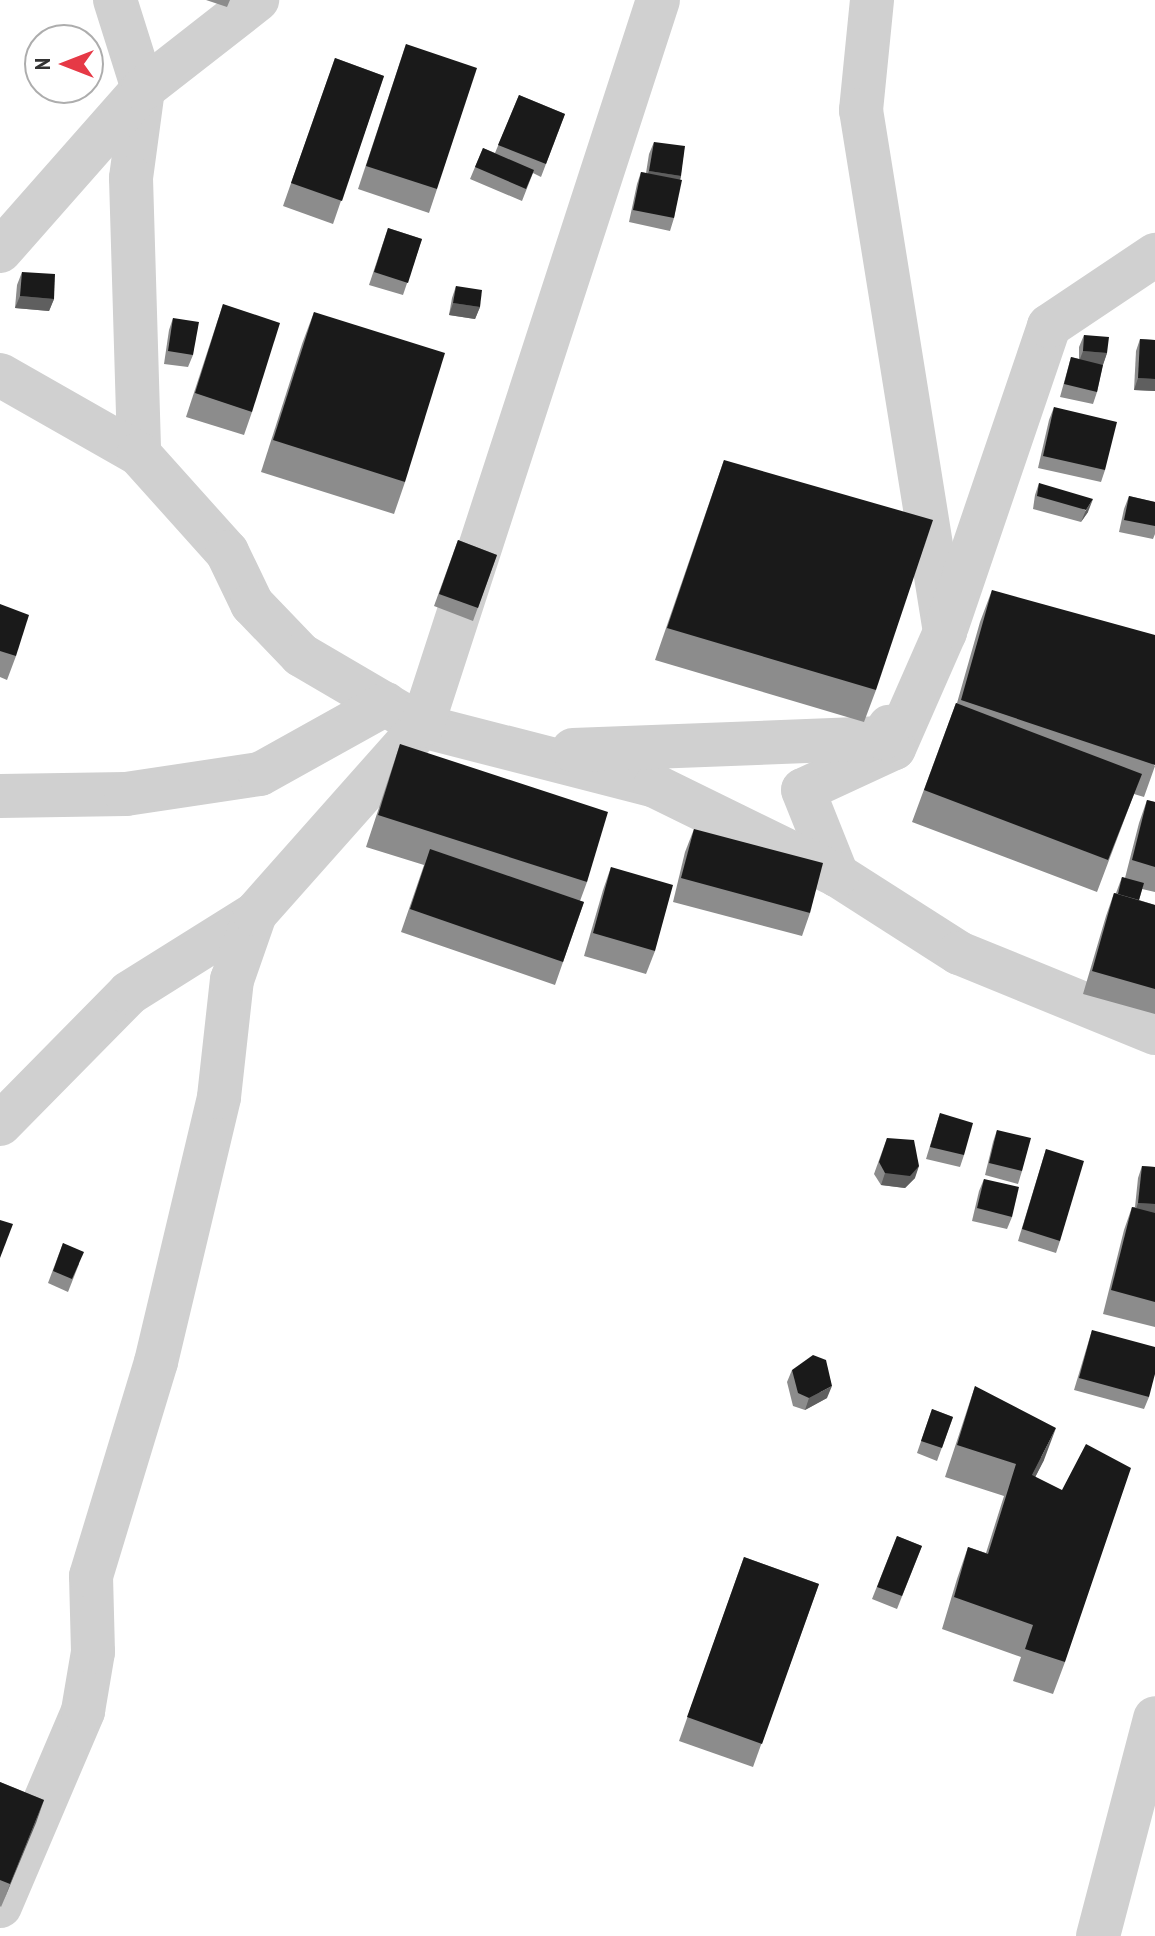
<!DOCTYPE html>
<html>
<head>
<meta charset="utf-8">
<style>
  body { margin:0 }
  #map { position:relative; width:1155px; height:1936px; overflow:hidden; background:#fff; font-family:"PT Sans Narrow",sans-serif }
  div>[style] { position:absolute }
  .minor>* { height:44px; margin:-22px; padding:0 22px; transform-origin:22px; border-radius:22px; background:#d0d0d0 }
  .wall>* { inset:0; background:#8c8c8c }
  .shaded-wall>* { inset:0; background:#5f5f5f }
  .building>* { inset:0; background:#1a1a1a }
  span { translate:-50% -50%; white-space:nowrap; text-align:center; line-height:1.15; -webkit-text-stroke:8px #fff; paint-order:stroke }
  .north { position:absolute; left:24px; top:24px; width:80px; height:80px; box-sizing:border-box; background:#fff; border:2px solid #adadad; border-radius:50%; rotate:270deg; font-size:22px; font-weight:700; line-height:32px; text-align:center; color:#333 }
  .north::after { content:''; display:block; margin:auto; width:28px; height:36px; background:#e63946; clip-path:polygon(50% 0,100% 100%,50% 72%,0 100%) }
</style>
</head>
<body>
<div id="map">
  <div class="minor">
    <i style="left:115px;top:0;width:93px;rotate:72.5deg"></i>
    <i style="left:143px;top:89px;width:90px;rotate:97.7deg"></i>
    <i style="left:131px;top:178px;width:276px;rotate:88.3deg"></i>
    <i style="left:872px;top:0;width:111px;rotate:95.7deg"></i>
    <i style="left:861px;top:110px;width:529px;rotate:80.86deg"></i>
    <i style="left:945px;top:632px;width:127px;rotate:113.7deg"></i>
    <i style="left:894px;top:748px;width:100px;rotate:155.2deg"></i>
    <i style="left:803px;top:790px;width:92px;rotate:68.2deg"></i>
    <i style="left:837px;top:875px;width:145px;rotate:32.6deg"></i>
    <i style="left:959px;top:953px;width:212px;rotate:22.2deg"></i>
    <i style="left:0;top:251px;width:216px;rotate:-48.6deg"></i>
    <i style="left:143px;top:89px;width:145px;rotate:-38deg"></i>
    <i style="left:0;top:375px;width:160px;rotate:29.6deg"></i>
    <i style="left:139px;top:454px;width:132px;rotate:48.1deg"></i>
    <i style="left:227px;top:552px;width:58px;rotate:64.3deg"></i>
    <i style="left:252px;top:604px;width:71px;rotate:46.1deg"></i>
    <i style="left:301px;top:655px;width:140px;rotate:30.4deg"></i>
    <i style="left:422px;top:726px;width:241px;rotate:14.4deg"></i>
    <i style="left:655px;top:786px;width:203px;rotate:26.1deg"></i>
    <i style="left:947px;top:626px;width:317px;rotate:-71.2deg"></i>
    <i style="left:1049px;top:326px;width:128px;rotate:-33.8deg"></i>
    <i style="left:573px;top:750px;width:310px;rotate:-2.2deg"></i>
    <i style="left:883px;top:738px;width:13px;rotate:-61deg"></i>
    <i style="left:0;top:796px;width:126px;rotate:-0.9deg"></i>
    <i style="left:126px;top:794px;width:135px;rotate:-8.5deg"></i>
    <i style="left:260px;top:774px;width:144px;rotate:-29.1deg"></i>
    <i style="left:0;top:1124px;width:184px;rotate:-45.4deg"></i>
    <i style="left:129px;top:993px;width:149px;rotate:-32.1deg"></i>
    <i style="left:0;top:1906px;width:212px;rotate:-66.9deg"></i>
    <i style="left:83px;top:1711px;width:60px;rotate:-80.4deg"></i>
    <i style="left:93px;top:1652px;width:76px;rotate:-91.5deg"></i>
    <i style="left:91px;top:1576px;width:224px;rotate:-73.1deg"></i>
    <i style="left:156px;top:1362px;width:272px;rotate:-76.6deg"></i>
    <i style="left:219px;top:1097px;width:118px;rotate:-83.7deg"></i>
    <i style="left:232px;top:980px;width:70px;rotate:-70.8deg"></i>
    <i style="left:255px;top:914px;width:251px;rotate:-48.4deg"></i>
    <i style="left:422px;top:726px;width:763px;rotate:-71.99deg"></i>
    <i style="left:1098px;top:1936px;width:225px;rotate:-75.3deg"></i>
  </div>
  <div class="wall">
    <i style="clip-path:polygon(206px 0,230px 0,227px 7px)"></i>
    <i style="clip-path:polygon(406px 44px,437px 189px,429px 213px,358px 189px)"></i>
    <i style="clip-path:polygon(335px 58px,384px 76px,333px 224px,283px 206px)"></i>
    <i style="clip-path:polygon(519px 95px,565px 114px,541px 177px,533px 173px,522px 201px,470px 179px,483px 148px,495px 153px)"></i>
    <i style="clip-path:polygon(654px 142px,681px 176px,674px 218px,670px 231px,629px 222px,637px 184px,641px 172px,646px 173px,649px 154px)"></i>
    <i style="clip-path:polygon(388px 228px,422px 239px,403px 295px,369px 285px)"></i>
    <i style="clip-path:polygon(22px 272px,54px 299px,49px 311px,15px 308px,17px 285px)"></i>
    <i style="clip-path:polygon(456px 286px,480px 307px,475px 319px,449px 315px,452px 298px)"></i>
    <i style="clip-path:polygon(223px 304px,252px 412px,244px 435px,186px 417px)"></i>
    <i style="clip-path:polygon(314px 312px,405px 482px,394px 514px,261px 472px,302px 344px)"></i>
    <i style="clip-path:polygon(173px 318px,193px 355px,188px 367px,164px 364px,169px 330px)"></i>
    <i style="clip-path:polygon(1084px 335px,1107px 353px,1103px 364px,1097px 392px,1093px 404px,1060px 397px,1071px 357px,1079px 359px,1079px 347px)"></i>
    <i style="clip-path:polygon(1140px 339px,1155px 340px,1155px 391px,1134px 390px,1136px 351px)"></i>
    <i style="clip-path:polygon(1054px 407px,1105px 470px,1101px 482px,1038px 468px,1049px 420px)"></i>
    <i style="clip-path:polygon(724px 460px,876px 690px,864px 722px,655px 660px)"></i>
    <i style="clip-path:polygon(1039px 483px,1088px 512px,1081px 522px,1033px 509px,1035px 495px)"></i>
    <i style="clip-path:polygon(1129px 496px,1155px 502px,1155px 534px,1153px 539px,1119px 532px,1124px 509px)"></i>
    <i style="clip-path:polygon(458px 540px,497px 555px,473px 621px,434px 606px)"></i>
    <i style="clip-path:polygon(992px 590px,1155px 766px,1144px 797px,1134px 794px,1097px 892px,912px 822px,956px 703px,957px 703px,980px 622px)"></i>
    <i style="clip-path:polygon(0 604px,16px 656px,7px 680px,0 677px)"></i>
    <i style="clip-path:polygon(400px 744px,587px 882px,580px 901px,584px 902px,555px 985px,401px 932px,424px 865px,366px 847px)"></i>
    <i style="clip-path:polygon(1147px 800px,1155px 802px,1155px 892px,1142px 889px,1139px 900px,1155px 905px,1155px 1014px,1083px 994px,1106px 916px,1114px 893px,1116px 893px,1122px 877px,1125px 878px,1139px 823px)"></i>
    <i style="clip-path:polygon(694px 829px,810px 913px,802px 936px,673px 902px,685px 852px)"></i>
    <i style="clip-path:polygon(611px 867px,655px 951px,646px 974px,584px 956px,603px 890px)"></i>
    <i style="clip-path:polygon(940px 1113px,964px 1155px,960px 1167px,926px 1159px)"></i>
    <i style="clip-path:polygon(997px 1130px,1022px 1171px,1018px 1184px,985px 1175px,993px 1142px)"></i>
    <i style="clip-path:polygon(887px 1138px,915px 1178px,905px 1188px,881px 1185px,874px 1174px)"></i>
    <i style="clip-path:polygon(1046px 1149px,1060px 1241px,1056px 1253px,1018px 1241px)"></i>
    <i style="clip-path:polygon(1142px 1166px,1155px 1167px,1155px 1327px,1103px 1314px,1124px 1230px,1132px 1207px,1135px 1207px,1138px 1178px)"></i>
    <i style="clip-path:polygon(984px 1179px,1012px 1217px,1007px 1229px,972px 1221px,979px 1191px)"></i>
    <i style="clip-path:polygon(63px 1243px,79px 1264px,68px 1292px,48px 1283px)"></i>
    <i style="clip-path:polygon(1092px 1330px,1149px 1397px,1144px 1409px,1074px 1390px)"></i>
    <i style="clip-path:polygon(792px 1370px,827px 1398px,805px 1410px,793px 1406px,787px 1382px)"></i>
    <i style="clip-path:polygon(975px 1386px,1044px 1460px,1035px 1477px,1065px 1662px,1053px 1694px,1013px 1681px,1021px 1657px,942px 1629px,957px 1579px,968px 1547px,986px 1553px,1004px 1496px,945px 1477px)"></i>
    <i style="clip-path:polygon(932px 1409px,953px 1417px,937px 1461px,917px 1453px)"></i>
    <i style="clip-path:polygon(897px 1536px,922px 1546px,897px 1609px,872px 1599px)"></i>
    <i style="clip-path:polygon(744px 1557px,819px 1584px,753px 1767px,679px 1741px)"></i>
    <i style="clip-path:polygon(0 1782px,44px 1800px,1px 1907px,0 1906px)"></i>
  </div>
  <div class="shaded-wall">
    <i style="clip-path:polygon(649px 171px,681px 176px,677px 188px,644px 183px)"></i>
    <i style="clip-path:polygon(20px 296px,54px 299px,49px 311px,15px 308px)"></i>
    <i style="clip-path:polygon(453px 303px,480px 307px,475px 319px,449px 315px)"></i>
    <i style="clip-path:polygon(1083px 351px,1107px 353px,1103px 365px,1078px 364px)"></i>
    <i style="clip-path:polygon(1138px 378px,1155px 379px,1155px 391px,1134px 390px)"></i>
    <i style="clip-path:polygon(1093px 499px,1088px 512px,1081px 522px,1086px 510px)"></i>
    <i style="clip-path:polygon(919px 1166px,915px 1178px,905px 1188px,881px 1185px,885px 1173px)"></i>
    <i style="clip-path:polygon(1138px 1203px,1155px 1204px,1155px 1217px,1134px 1215px)"></i>
    <i style="clip-path:polygon(832px 1386px,827px 1398px,805px 1410px,809px 1398px)"></i>
    <i style="clip-path:polygon(1056px 1428px,1044px 1460px,1020px 1507px,1032px 1475px)"></i>
    <i style="clip-path:polygon(44px 1800px,36px 1823px,1px 1907px,10px 1884px)"></i>
  </div>
  <div class="building">
    <i style="clip-path:polygon(406px 44px,477px 68px,437px 189px,366px 166px)"></i>
    <i style="clip-path:polygon(335px 58px,384px 76px,342px 201px,291px 183px)"></i>
    <i style="clip-path:polygon(519px 95px,565px 114px,546px 164px,498px 145px)"></i>
    <i style="clip-path:polygon(654px 142px,685px 146px,681px 176px,649px 171px)"></i>
    <i style="clip-path:polygon(483px 148px,534px 170px,526px 189px,475px 167px)"></i>
    <i style="clip-path:polygon(641px 172px,682px 180px,674px 218px,633px 210px)"></i>
    <i style="clip-path:polygon(388px 228px,422px 239px,408px 283px,374px 272px)"></i>
    <i style="clip-path:polygon(22px 272px,55px 274px,54px 299px,20px 296px)"></i>
    <i style="clip-path:polygon(456px 286px,482px 290px,480px 307px,453px 303px)"></i>
    <i style="clip-path:polygon(223px 304px,280px 323px,252px 412px,195px 393px)"></i>
    <i style="clip-path:polygon(314px 312px,445px 353px,405px 482px,273px 440px)"></i>
    <i style="clip-path:polygon(173px 318px,199px 322px,193px 355px,168px 351px)"></i>
    <i style="clip-path:polygon(1084px 335px,1109px 337px,1107px 353px,1083px 351px)"></i>
    <i style="clip-path:polygon(1140px 339px,1155px 340px,1155px 379px,1138px 378px)"></i>
    <i style="clip-path:polygon(1071px 357px,1103px 365px,1097px 392px,1064px 384px)"></i>
    <i style="clip-path:polygon(1054px 407px,1117px 422px,1105px 470px,1043px 456px)"></i>
    <i style="clip-path:polygon(724px 460px,933px 520px,876px 690px,667px 628px)"></i>
    <i style="clip-path:polygon(1039px 483px,1093px 499px,1086px 510px,1037px 496px)"></i>
    <i style="clip-path:polygon(1129px 496px,1155px 502px,1155px 526px,1124px 520px)"></i>
    <i style="clip-path:polygon(458px 540px,497px 555px,478px 608px,439px 594px)"></i>
    <i style="clip-path:polygon(992px 590px,1155px 635px,1155px 765px,961px 700px)"></i>
    <i style="clip-path:polygon(0 604px,29px 615px,16px 656px,0 651px)"></i>
    <i style="clip-path:polygon(956px 703px,1142px 774px,1108px 860px,924px 790px)"></i>
    <i style="clip-path:polygon(400px 744px,608px 812px,587px 882px,378px 815px)"></i>
    <i style="clip-path:polygon(1147px 800px,1155px 802px,1155px 867px,1132px 860px)"></i>
    <i style="clip-path:polygon(694px 829px,823px 863px,810px 913px,681px 878px)"></i>
    <i style="clip-path:polygon(430px 849px,584px 902px,563px 962px,410px 909px)"></i>
    <i style="clip-path:polygon(611px 867px,673px 885px,655px 951px,593px 933px)"></i>
    <i style="clip-path:polygon(1122px 877px,1144px 883px,1139px 900px,1118px 894px)"></i>
    <i style="clip-path:polygon(1114px 893px,1155px 905px,1155px 989px,1092px 971px)"></i>
    <i style="clip-path:polygon(940px 1113px,973px 1123px,964px 1155px,930px 1147px)"></i>
    <i style="clip-path:polygon(997px 1130px,1031px 1138px,1022px 1171px,989px 1163px)"></i>
    <i style="clip-path:polygon(887px 1138px,914px 1140px,919px 1166px,910px 1176px,885px 1173px,879px 1162px)"></i>
    <i style="clip-path:polygon(1046px 1149px,1084px 1161px,1060px 1241px,1022px 1229px)"></i>
    <i style="clip-path:polygon(1142px 1166px,1155px 1167px,1155px 1204px,1138px 1203px)"></i>
    <i style="clip-path:polygon(984px 1179px,1019px 1187px,1012px 1217px,977px 1208px)"></i>
    <i style="clip-path:polygon(1132px 1207px,1155px 1213px,1155px 1302px,1111px 1290px)"></i>
    <i style="clip-path:polygon(0 1220px,13px 1224px,0 1258px)"></i>
    <i style="clip-path:polygon(63px 1243px,84px 1252px,72px 1279px,53px 1271px)"></i>
    <i style="clip-path:polygon(1092px 1330px,1155px 1347px,1155px 1374px,1149px 1397px,1079px 1378px)"></i>
    <i style="clip-path:polygon(813px 1355px,826px 1360px,832px 1386px,809px 1398px,798px 1393px,792px 1370px)"></i>
    <i style="clip-path:polygon(975px 1386px,1056px 1428px,1032px 1475px,1062px 1490px,1086px 1444px,1131px 1468px,1065px 1662px,1025px 1649px,1033px 1625px,954px 1597px,968px 1547px,988px 1554px,1016px 1464px,957px 1445px)"></i>
    <i style="clip-path:polygon(932px 1409px,953px 1417px,942px 1448px,921px 1441px)"></i>
    <i style="clip-path:polygon(897px 1536px,922px 1546px,902px 1596px,877px 1587px)"></i>
    <i style="clip-path:polygon(744px 1557px,819px 1584px,762px 1744px,687px 1717px)"></i>
    <i style="clip-path:polygon(0 1782px,44px 1800px,10px 1884px,0 1880px)"></i>
  </div>
  <div class="north">N</div>
</div>
</body>
</html>
